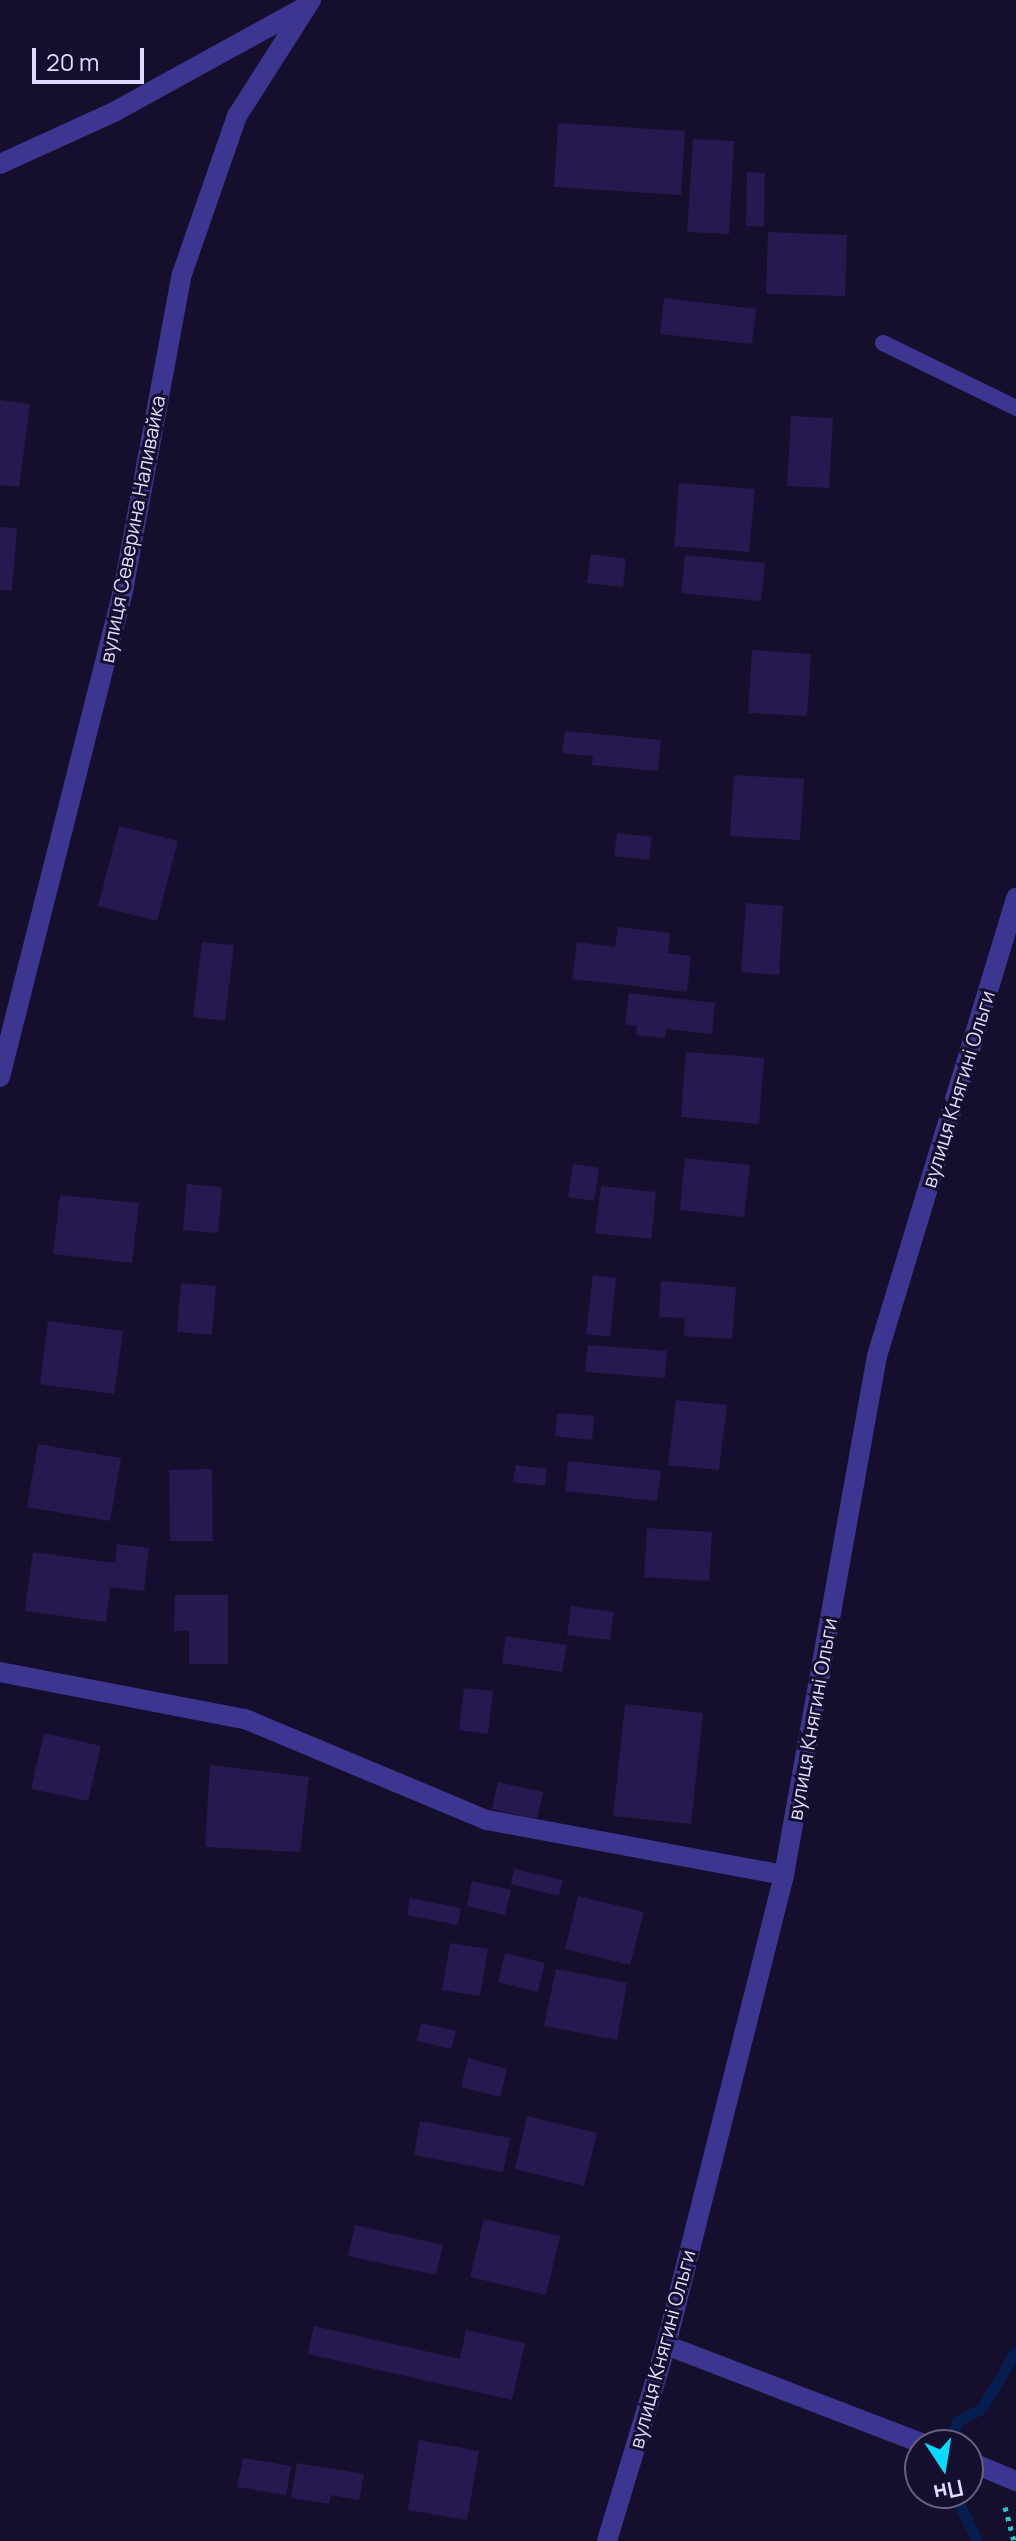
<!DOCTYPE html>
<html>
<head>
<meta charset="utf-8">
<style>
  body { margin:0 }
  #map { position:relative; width:1016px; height:2541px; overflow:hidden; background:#150f2d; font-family:Manrope,sans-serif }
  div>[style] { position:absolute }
  .stream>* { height:11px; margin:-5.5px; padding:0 5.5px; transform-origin:5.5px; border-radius:5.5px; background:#061d4f }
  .building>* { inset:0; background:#27194f }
  .path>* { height:5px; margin-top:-2.5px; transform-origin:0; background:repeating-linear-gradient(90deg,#25c8c6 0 4px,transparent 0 10px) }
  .service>* { height:16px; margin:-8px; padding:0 8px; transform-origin:8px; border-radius:8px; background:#3d3690 }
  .minor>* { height:20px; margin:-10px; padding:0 10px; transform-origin:10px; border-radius:10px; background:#3d3690 }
  .tertiary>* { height:20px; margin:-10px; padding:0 10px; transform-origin:10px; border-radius:10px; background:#3d3690 }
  span { translate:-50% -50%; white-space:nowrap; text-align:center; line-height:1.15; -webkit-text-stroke:6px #150f2d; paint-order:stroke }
  .street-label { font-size:20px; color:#e0dbff }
  .north { position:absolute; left:904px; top:2429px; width:80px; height:80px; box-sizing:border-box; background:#150f2d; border:2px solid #666181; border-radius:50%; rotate:168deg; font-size:22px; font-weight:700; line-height:32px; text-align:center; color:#e0dbff }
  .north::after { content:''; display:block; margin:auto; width:28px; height:36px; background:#07daff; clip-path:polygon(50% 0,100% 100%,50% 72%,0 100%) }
  .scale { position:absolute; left:32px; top:48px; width:112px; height:36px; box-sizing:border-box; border:4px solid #e0dbff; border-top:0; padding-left:10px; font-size:24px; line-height:28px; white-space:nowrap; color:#e0dbff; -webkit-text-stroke:6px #150f2d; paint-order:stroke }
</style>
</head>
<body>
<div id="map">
  <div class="stream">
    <i style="left:952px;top:2438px;width:18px;rotate:-74deg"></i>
    <i style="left:957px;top:2421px;width:28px;rotate:-27deg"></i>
    <i style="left:982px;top:2408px;width:66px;rotate:-59.2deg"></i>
    <i style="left:954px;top:2493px;width:53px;rotate:64.4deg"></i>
  </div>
  <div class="building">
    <i style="clip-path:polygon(558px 123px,685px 131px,681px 195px,554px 187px)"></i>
    <i style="clip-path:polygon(693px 139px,734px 141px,729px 234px,687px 232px)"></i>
    <i style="clip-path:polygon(747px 172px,765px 173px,764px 227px,746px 226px)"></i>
    <i style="clip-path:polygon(768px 232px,847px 235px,845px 296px,766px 294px)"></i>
    <i style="clip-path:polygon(664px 298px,756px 309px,752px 344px,660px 334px)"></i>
    <i style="clip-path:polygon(0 400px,30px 404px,19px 487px,0 485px)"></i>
    <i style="clip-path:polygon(791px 416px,833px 418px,829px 488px,787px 486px)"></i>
    <i style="clip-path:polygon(679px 483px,755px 489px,749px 552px,674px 546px)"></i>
    <i style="clip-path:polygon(0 527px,17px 528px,12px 591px,0 590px)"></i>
    <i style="clip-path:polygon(591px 554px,626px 559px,623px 587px,587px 583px)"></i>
    <i style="clip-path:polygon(685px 555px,765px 563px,761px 601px,681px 593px)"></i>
    <i style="clip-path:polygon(752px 650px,811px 654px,807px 716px,748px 713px)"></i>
    <i style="clip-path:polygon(565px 731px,661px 740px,658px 771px,592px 765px,593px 756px,562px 753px)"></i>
    <i style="clip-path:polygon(734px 775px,804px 779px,800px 840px,730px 836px)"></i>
    <i style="clip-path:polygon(119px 826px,178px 841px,157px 921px,98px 906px)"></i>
    <i style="clip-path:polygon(617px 833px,652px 837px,649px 860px,614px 856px)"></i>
    <i style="clip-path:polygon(746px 903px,783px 906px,779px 975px,741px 972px)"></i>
    <i style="clip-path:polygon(618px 927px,670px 933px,668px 953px,691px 956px,687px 992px,572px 979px,577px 942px,615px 947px)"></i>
    <i style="clip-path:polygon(202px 942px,234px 945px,225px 1021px,193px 1017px)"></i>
    <i style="clip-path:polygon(629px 993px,715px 1003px,712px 1034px,666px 1029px,665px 1038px,636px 1035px,637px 1026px,625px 1024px)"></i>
    <i style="clip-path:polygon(686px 1052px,764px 1058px,759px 1124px,681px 1117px)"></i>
    <i style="clip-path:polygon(685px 1158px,750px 1165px,744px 1217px,680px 1210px)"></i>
    <i style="clip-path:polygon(573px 1164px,599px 1168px,594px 1201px,568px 1197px)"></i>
    <i style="clip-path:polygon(187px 1184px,222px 1187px,218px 1233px,183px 1230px)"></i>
    <i style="clip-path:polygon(601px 1186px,656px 1192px,651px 1239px,595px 1233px)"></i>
    <i style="clip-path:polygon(60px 1195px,139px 1203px,132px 1263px,53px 1254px)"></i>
    <i style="clip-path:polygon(593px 1275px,616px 1278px,610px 1337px,586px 1334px)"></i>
    <i style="clip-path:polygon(661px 1281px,736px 1287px,732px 1339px,684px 1336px,685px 1318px,659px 1317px)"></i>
    <i style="clip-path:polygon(181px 1283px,216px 1286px,212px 1335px,177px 1332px)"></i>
    <i style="clip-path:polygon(48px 1321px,123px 1331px,114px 1394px,40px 1384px)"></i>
    <i style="clip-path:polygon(588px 1345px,667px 1351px,665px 1378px,585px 1372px)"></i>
    <i style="clip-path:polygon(676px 1400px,727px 1405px,719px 1470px,668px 1465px)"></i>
    <i style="clip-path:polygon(557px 1413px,594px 1416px,592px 1440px,555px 1436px)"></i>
    <i style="clip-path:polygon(38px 1444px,121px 1458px,110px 1521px,27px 1507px)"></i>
    <i style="clip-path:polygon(568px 1461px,661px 1471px,657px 1501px,565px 1491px)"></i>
    <i style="clip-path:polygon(516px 1465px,547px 1469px,545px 1486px,513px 1482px)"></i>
    <i style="clip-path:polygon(212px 1469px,213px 1541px,170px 1541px,169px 1470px)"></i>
    <i style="clip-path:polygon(647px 1528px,712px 1532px,709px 1581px,644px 1577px)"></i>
    <i style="clip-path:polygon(117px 1544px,149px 1548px,144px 1591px,110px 1587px,106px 1622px,25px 1611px,33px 1552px,115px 1563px)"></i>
    <i style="clip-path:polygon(175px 1595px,228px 1595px,228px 1664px,189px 1664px,189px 1631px,174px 1631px)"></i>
    <i style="clip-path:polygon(571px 1606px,614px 1612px,610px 1640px,567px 1635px)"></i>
    <i style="clip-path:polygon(506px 1636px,567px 1645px,562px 1672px,502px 1663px)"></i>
    <i style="clip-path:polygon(464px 1688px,493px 1691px,488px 1734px,459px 1730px)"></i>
    <i style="clip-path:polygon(625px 1704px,703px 1713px,691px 1824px,613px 1816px)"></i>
    <i style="clip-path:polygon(44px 1733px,101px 1746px,88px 1801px,31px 1789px)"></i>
    <i style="clip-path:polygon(210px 1765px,309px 1777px,300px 1852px,205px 1847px)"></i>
    <i style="clip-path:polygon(498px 1782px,543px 1792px,537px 1819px,492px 1809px)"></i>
    <i style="clip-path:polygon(514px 1869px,563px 1880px,559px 1896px,511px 1884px)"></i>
    <i style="clip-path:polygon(472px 1881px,511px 1890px,505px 1915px,467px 1906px)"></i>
    <i style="clip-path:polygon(578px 1896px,644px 1912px,630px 1965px,565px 1949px)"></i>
    <i style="clip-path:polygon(410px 1898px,461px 1908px,458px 1925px,407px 1915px)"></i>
    <i style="clip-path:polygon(450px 1943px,488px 1949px,480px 1996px,442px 1990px)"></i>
    <i style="clip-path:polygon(505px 1953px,545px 1963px,538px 1992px,498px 1982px)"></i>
    <i style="clip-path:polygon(556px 1969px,627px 1983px,617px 2040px,544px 2026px)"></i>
    <i style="clip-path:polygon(421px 2023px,456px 2031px,451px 2049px,417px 2041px)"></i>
    <i style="clip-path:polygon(468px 2058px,507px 2069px,500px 2097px,461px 2087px)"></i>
    <i style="clip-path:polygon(527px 2116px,597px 2133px,584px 2186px,515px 2169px)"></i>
    <i style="clip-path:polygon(420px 2121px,510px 2138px,503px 2172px,414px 2155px)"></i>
    <i style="clip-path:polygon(484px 2219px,560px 2236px,546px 2295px,470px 2277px)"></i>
    <i style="clip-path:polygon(355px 2225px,443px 2245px,436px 2275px,348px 2256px)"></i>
    <i style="clip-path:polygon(314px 2326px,460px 2359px,466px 2330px,525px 2343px,512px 2400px,308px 2354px)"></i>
    <i style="clip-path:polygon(419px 2440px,479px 2451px,467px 2520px,408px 2510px)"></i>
    <i style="clip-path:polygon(243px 2458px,291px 2466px,286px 2495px,237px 2487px)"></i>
    <i style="clip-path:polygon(297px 2463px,364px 2474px,359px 2500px,331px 2495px,329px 2504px,291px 2498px)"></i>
  </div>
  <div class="path">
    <i style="left:1005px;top:2507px;width:35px;rotate:75deg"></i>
  </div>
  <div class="service">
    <i style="left:883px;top:343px;width:148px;rotate:26deg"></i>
  </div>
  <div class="minor">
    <i style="left:0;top:164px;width:125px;rotate:-24.5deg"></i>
    <i style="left:114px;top:112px;width:218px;rotate:-28.8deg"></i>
    <i style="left:0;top:1077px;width:501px;rotate:-75.8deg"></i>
    <i style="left:123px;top:591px;width:322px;rotate:-79.5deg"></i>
    <i style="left:182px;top:274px;width:167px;rotate:-70.8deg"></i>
    <i style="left:237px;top:116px;width:138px;rotate:-57.5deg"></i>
    <i style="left:0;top:1672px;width:249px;rotate:10.9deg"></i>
    <i style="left:245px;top:1719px;width:262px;rotate:22.7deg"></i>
    <i style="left:487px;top:1820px;width:302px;rotate:10.5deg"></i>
    <i style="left:666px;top:2345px;width:280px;rotate:21deg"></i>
    <i style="left:968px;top:2461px;width:52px;rotate:22.6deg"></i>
  </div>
  <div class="tertiary">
    <i style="left:607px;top:2541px;width:205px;rotate:-73.2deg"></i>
    <i style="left:666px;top:2345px;width:485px;rotate:-75.9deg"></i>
    <i style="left:784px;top:1875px;width:527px;rotate:-79.84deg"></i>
    <i style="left:877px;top:1356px;width:479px;rotate:-73.1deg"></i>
  </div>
  <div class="street-label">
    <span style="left:132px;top:529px;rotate:-79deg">вулиця Северина Наливайка</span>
    <span style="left:958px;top:1089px;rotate:-73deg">вулиця Княгині Ольги</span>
    <span style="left:812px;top:1719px;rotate:-80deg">вулиця Княгині Ольги</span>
    <span style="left:662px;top:2349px;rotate:-75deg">вулиця Княгині Ольги</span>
  </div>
  <div class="north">Пн</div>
  <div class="scale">20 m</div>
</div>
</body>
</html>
